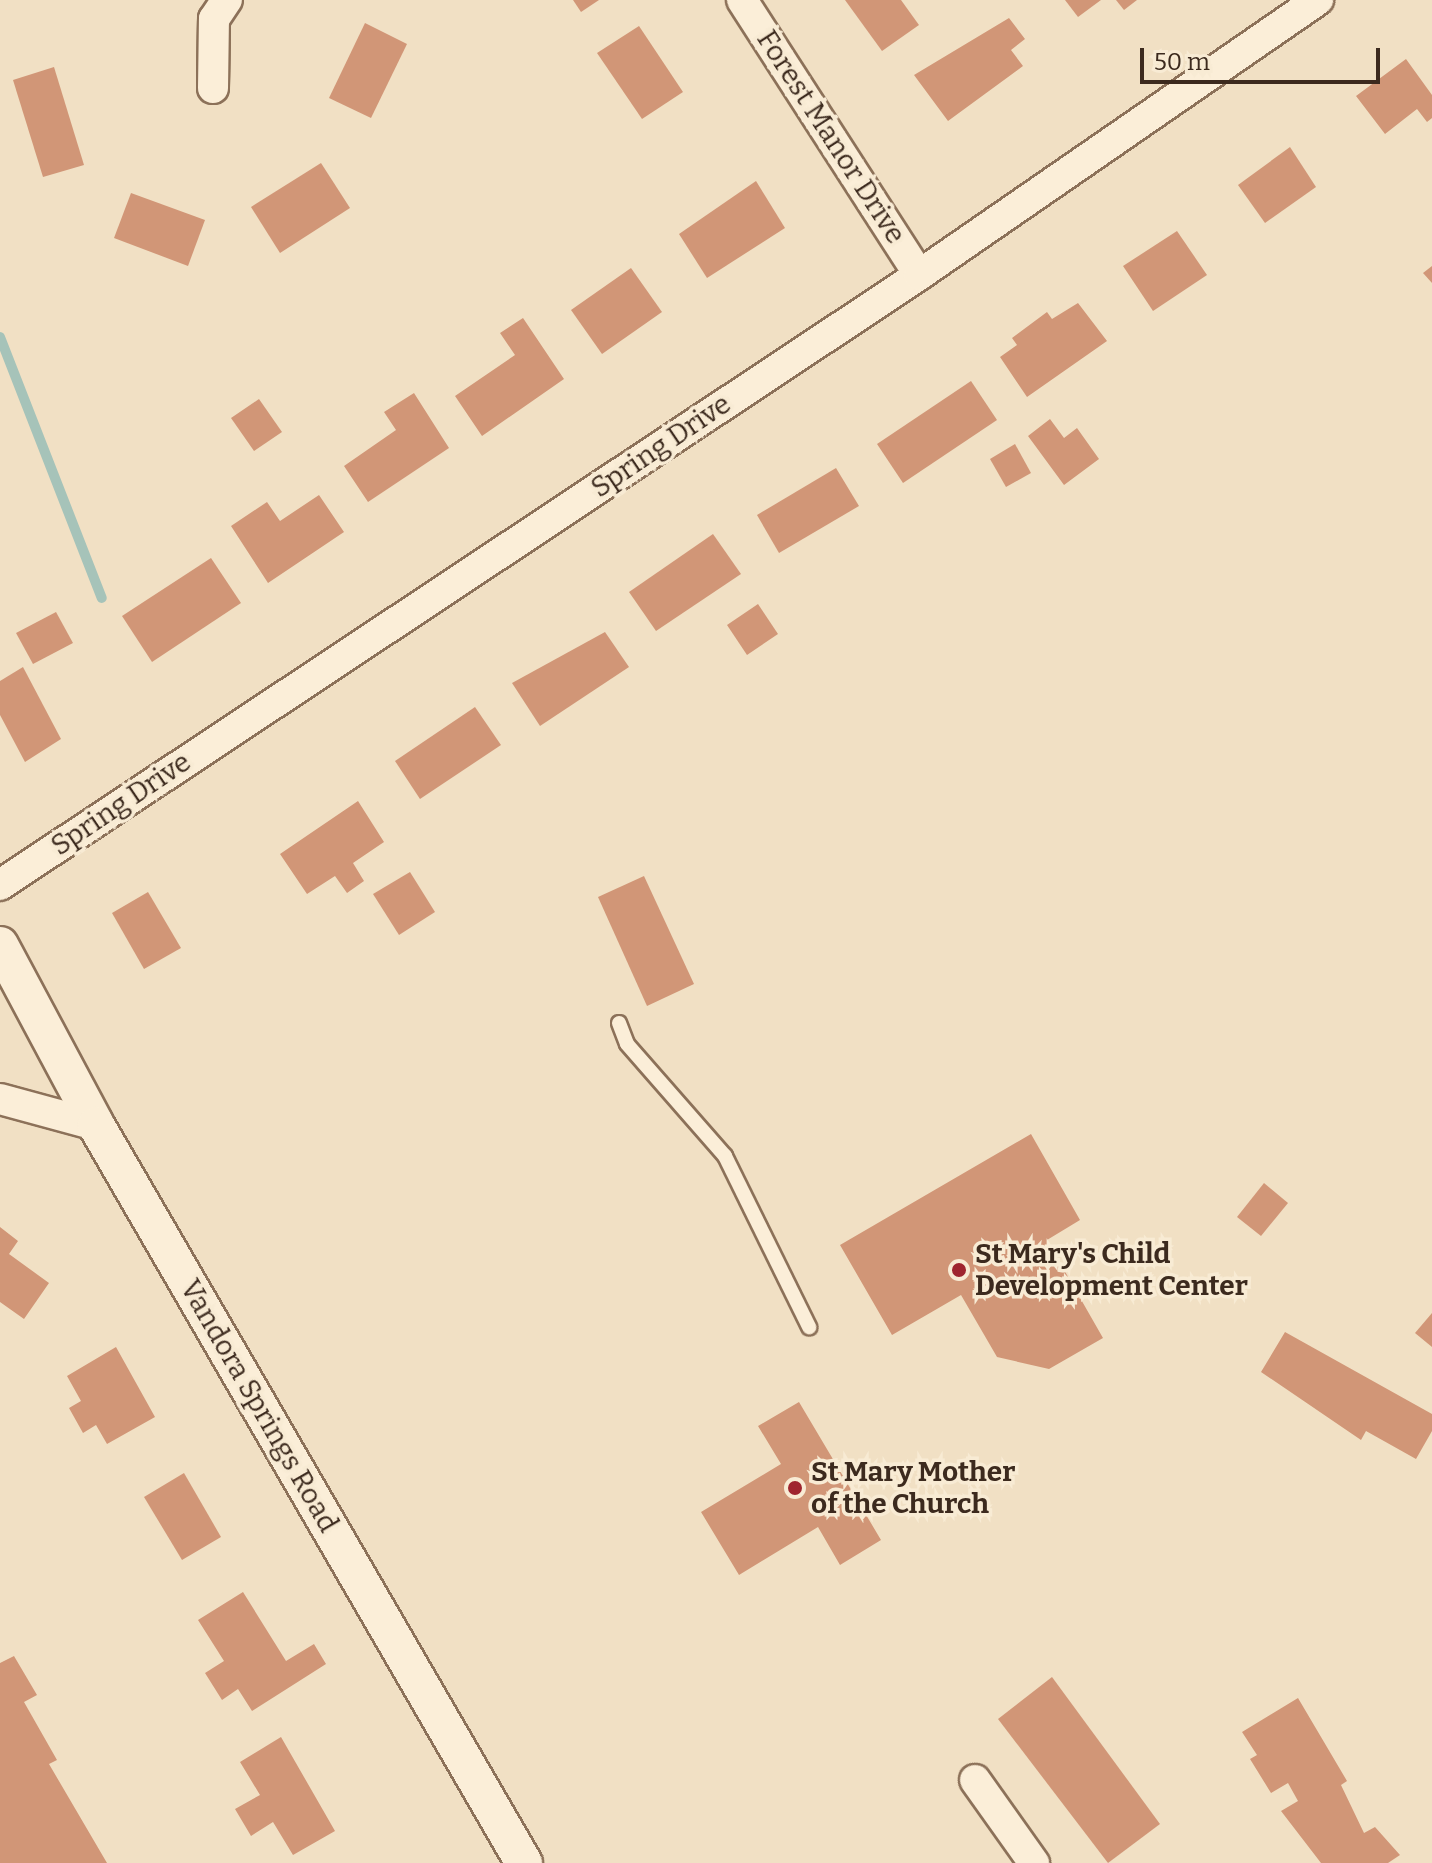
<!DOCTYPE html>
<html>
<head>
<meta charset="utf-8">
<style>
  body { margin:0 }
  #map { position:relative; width:1432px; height:1863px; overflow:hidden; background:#f1e0c4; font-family:Bitter,serif }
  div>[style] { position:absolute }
  .stream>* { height:10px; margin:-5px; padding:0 5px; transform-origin:5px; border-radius:5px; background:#a6c3b9 }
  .building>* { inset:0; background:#d19677 }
  .roads { filter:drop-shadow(2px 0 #8c7159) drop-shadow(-2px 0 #8c7159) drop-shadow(0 2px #8c7159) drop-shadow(0 -2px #8c7159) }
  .service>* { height:14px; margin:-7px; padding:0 7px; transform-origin:7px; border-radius:7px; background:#fbeed8 }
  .minor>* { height:30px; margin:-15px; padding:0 15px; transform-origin:15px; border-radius:15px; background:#fbeed8 }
  .tertiary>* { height:36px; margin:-18px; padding:0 18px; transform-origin:18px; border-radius:18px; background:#fbeed8 }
  .dots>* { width:22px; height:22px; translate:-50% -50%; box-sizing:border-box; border:4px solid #f8ebd4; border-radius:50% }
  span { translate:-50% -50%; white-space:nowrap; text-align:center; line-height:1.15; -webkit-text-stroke:7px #f8ebd4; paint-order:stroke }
  .street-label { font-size:28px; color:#3c2a1e }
  .poi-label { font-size:28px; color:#3c2a1e; font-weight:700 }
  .left { translate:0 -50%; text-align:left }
  .scale { position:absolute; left:1140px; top:48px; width:240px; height:36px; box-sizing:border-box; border:4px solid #3c2a1e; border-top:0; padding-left:10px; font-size:24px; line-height:28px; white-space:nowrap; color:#3c2a1e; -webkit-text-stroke:6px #f8ebd4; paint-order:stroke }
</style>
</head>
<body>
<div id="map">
  <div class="stream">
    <i style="left:0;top:337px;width:280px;rotate:68.7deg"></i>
  </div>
  <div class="building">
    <i style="clip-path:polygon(573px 0,599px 0,581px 12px)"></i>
    <i style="clip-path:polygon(845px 0,901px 0,919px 25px,882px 51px)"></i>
    <i style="clip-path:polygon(1065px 0,1101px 0,1078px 17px)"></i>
    <i style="clip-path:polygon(1116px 0,1137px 0,1124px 10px)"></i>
    <i style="clip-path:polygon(1009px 18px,1025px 39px,1011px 50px,1023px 66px,948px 121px,914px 75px)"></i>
    <i style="clip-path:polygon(365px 23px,407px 44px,371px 118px,329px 98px)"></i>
    <i style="clip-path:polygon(639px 26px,683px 92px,642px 119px,597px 53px)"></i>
    <i style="clip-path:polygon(1406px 59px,1432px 95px,1432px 118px,1427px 122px,1417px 109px,1385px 134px,1356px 96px)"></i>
    <i style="clip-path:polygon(54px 67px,84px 165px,43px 177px,13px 80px)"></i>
    <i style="clip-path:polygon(1290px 147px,1316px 187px,1265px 223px,1238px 185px)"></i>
    <i style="clip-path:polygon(321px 163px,350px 208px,280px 253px,251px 207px)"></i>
    <i style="clip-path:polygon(756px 181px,785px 228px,707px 278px,679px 234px)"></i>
    <i style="clip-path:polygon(131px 193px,205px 220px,188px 266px,114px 238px)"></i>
    <i style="clip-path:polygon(1177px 231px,1207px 275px,1153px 311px,1123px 266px)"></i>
    <i style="clip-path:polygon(1432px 266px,1432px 283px,1423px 273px)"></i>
    <i style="clip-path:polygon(631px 268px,662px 312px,602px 354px,571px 310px)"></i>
    <i style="clip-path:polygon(1078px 303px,1107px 341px,1027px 397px,1000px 357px,1017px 345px,1012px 338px,1047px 312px,1052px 319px)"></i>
    <i style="clip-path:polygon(523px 318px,564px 379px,482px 436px,455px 396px,515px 355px,500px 333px)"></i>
    <i style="clip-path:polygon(971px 381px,997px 420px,903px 483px,877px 444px)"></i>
    <i style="clip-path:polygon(414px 393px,449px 448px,368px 502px,344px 466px,396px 430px,384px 412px)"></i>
    <i style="clip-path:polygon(259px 399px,282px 432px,254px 451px,231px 418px)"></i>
    <i style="clip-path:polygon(1050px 419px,1064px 438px,1077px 428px,1099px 459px,1064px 485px,1028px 436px)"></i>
    <i style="clip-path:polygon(1015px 444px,1031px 473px,1006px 487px,990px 459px)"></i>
    <i style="clip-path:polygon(836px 468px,859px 506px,779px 553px,757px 515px)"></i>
    <i style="clip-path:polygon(319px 495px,344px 532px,268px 583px,231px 526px,267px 502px,280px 521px)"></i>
    <i style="clip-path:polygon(713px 534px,741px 574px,656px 631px,629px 592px)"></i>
    <i style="clip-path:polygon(211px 558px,241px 603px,152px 662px,122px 616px)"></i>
    <i style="clip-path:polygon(758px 604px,778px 634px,747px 655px,727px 625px)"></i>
    <i style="clip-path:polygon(56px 612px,73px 643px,33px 664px,16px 633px)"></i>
    <i style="clip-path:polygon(605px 632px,629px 667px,540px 726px,512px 683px)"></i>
    <i style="clip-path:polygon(23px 667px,61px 739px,25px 762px,0 715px,0 681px)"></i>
    <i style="clip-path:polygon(475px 707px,501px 745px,420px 799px,395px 761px)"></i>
    <i style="clip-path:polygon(358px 801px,384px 842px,353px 863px,364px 881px,347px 893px,335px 876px,307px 894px,280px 854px)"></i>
    <i style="clip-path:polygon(410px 872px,435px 912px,399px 935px,373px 894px)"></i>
    <i style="clip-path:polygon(644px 876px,694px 984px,647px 1006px,598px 897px)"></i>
    <i style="clip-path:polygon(148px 892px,181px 948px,144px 969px,112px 913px)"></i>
    <i style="clip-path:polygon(1031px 1134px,1080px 1220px,1047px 1240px,1103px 1338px,1049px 1369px,997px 1357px,961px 1295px,892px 1335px,840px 1245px)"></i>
    <i style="clip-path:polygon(1264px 1183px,1288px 1203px,1261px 1236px,1237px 1217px)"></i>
    <i style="clip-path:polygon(0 1227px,18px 1241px,9px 1254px,49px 1283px,24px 1319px,0 1302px)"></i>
    <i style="clip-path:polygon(1432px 1313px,1432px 1347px,1415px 1333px)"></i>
    <i style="clip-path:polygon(1285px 1332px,1432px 1414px,1432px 1431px,1416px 1459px,1366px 1431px,1361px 1440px,1261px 1372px)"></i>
    <i style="clip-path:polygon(116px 1347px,155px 1417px,107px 1444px,96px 1425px,83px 1433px,69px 1408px,81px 1401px,67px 1376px)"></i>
    <i style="clip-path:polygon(799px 1402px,881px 1540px,840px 1565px,818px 1527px,739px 1575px,701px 1512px,781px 1464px,758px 1426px)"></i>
    <i style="clip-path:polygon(184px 1473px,221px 1537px,182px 1560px,144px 1497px)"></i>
    <i style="clip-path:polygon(243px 1592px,286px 1661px,314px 1644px,326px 1664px,252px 1711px,238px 1689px,222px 1700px,205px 1673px,224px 1661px,198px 1620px)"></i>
    <i style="clip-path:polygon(14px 1656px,37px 1695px,24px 1702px,57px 1760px,49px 1764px,107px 1863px,0 1863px,0 1663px)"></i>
    <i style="clip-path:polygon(1052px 1677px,1160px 1824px,1108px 1863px,998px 1719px)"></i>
    <i style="clip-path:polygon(1298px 1698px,1347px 1781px,1341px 1785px,1364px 1833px,1375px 1827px,1400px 1855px,1388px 1863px,1321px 1863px,1281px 1811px,1298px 1801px,1288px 1783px,1271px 1793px,1250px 1759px,1257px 1755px,1242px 1732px)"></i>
    <i style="clip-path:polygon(281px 1737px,335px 1831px,293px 1855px,273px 1822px,251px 1836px,235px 1809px,260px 1795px,240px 1762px)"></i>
  </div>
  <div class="roads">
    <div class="service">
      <i style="left:619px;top:1023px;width:22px;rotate:69deg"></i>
      <i style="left:627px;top:1044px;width:149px;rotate:48.8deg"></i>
      <i style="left:725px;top:1156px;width:191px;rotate:63.8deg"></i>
    </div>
    <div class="minor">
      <i style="left:742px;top:0;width:327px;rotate:57.2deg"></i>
      <i style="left:213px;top:88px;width:69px;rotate:-89.2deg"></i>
      <i style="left:214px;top:19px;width:23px;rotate:-56deg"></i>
      <i style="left:0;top:885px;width:1103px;rotate:-33.57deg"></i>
      <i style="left:919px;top:275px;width:485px;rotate:-34.6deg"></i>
      <i style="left:0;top:1099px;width:99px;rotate:15.2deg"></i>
      <i style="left:975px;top:1780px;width:102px;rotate:54.6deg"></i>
    </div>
    <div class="tertiary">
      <i style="left:0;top:945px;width:204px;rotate:61.9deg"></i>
      <i style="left:96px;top:1125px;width:853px;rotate:59.89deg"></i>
    </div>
  </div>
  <div class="dots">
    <i style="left:959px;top:1270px;background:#9f252f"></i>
    <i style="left:795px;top:1488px;background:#9f252f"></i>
  </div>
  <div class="street-label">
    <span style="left:831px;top:137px;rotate:57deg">Forest Manor Drive</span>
    <span style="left:661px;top:446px;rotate:-34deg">Spring Drive</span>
    <span style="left:121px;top:804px;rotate:-34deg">Spring Drive</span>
    <span style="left:259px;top:1406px;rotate:60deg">Vandora Springs Road</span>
  </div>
  <div class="poi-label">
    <span class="left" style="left:975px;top:1270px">St Mary's Child<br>Development Center</span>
    <span class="left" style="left:811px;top:1488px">St Mary Mother<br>of the Church</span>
  </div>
  <div class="scale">50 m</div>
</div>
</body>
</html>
